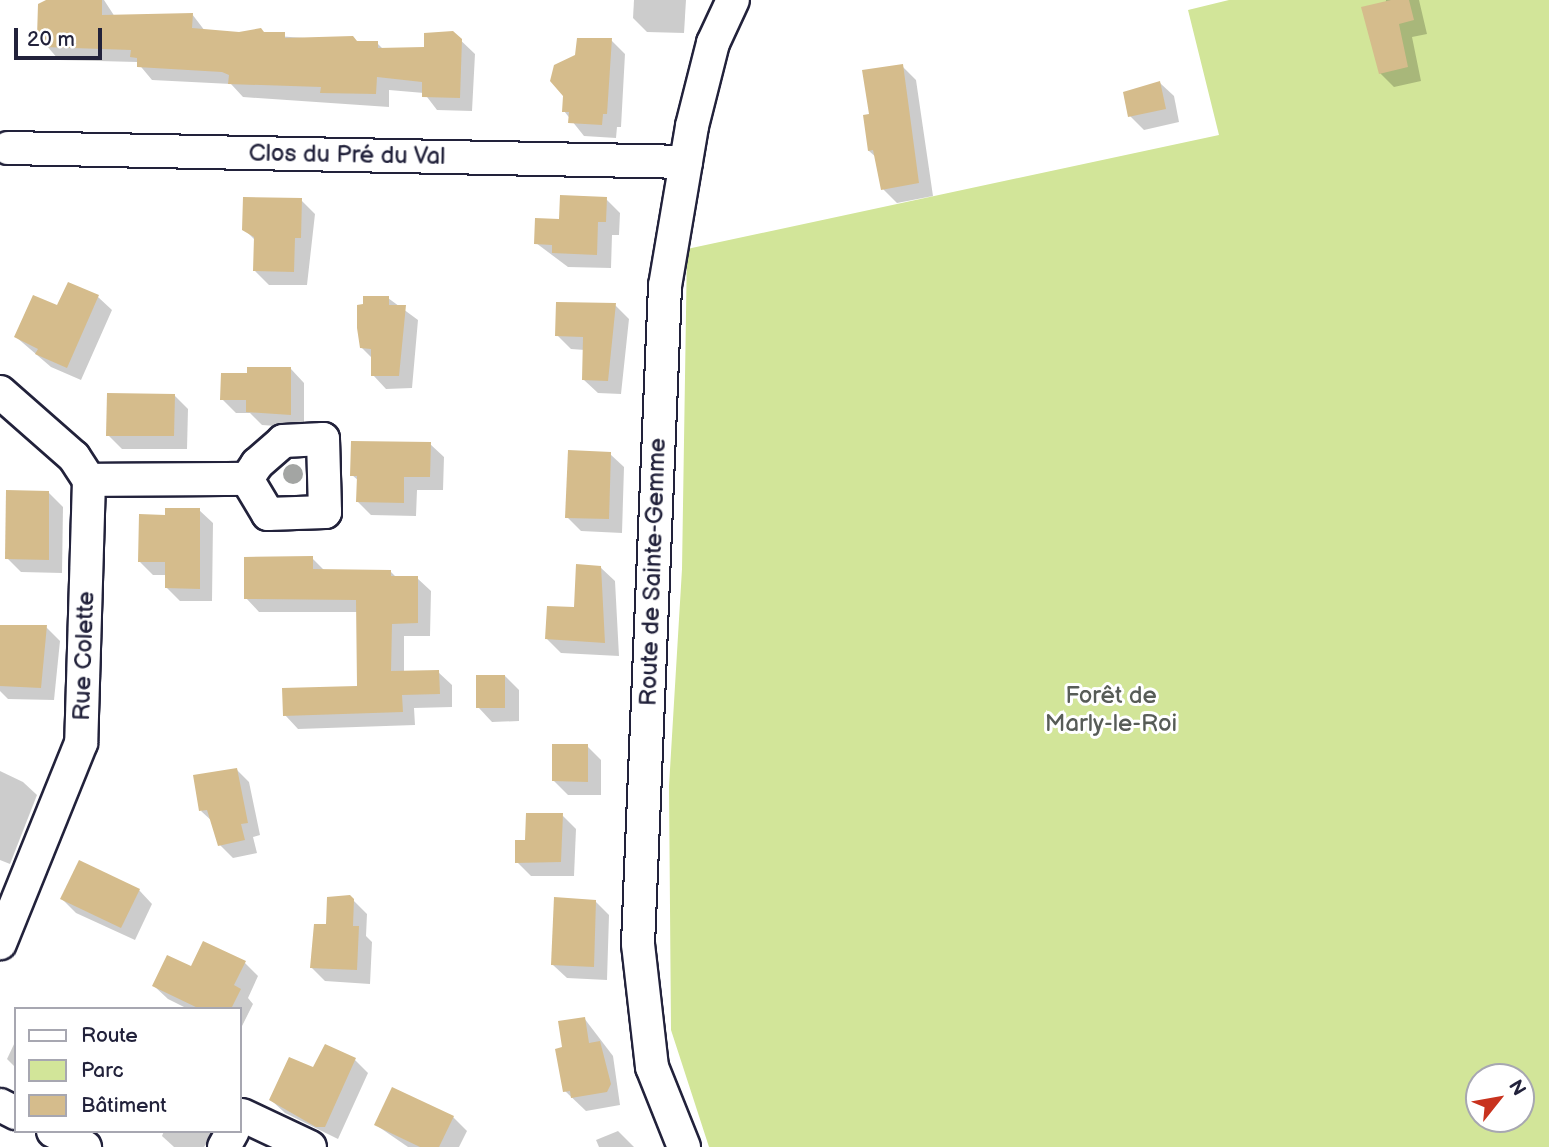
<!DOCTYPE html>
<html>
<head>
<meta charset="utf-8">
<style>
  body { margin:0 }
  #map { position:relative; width:1549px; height:1147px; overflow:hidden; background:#fff; font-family:"Balsamiq Sans",sans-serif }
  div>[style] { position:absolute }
  .green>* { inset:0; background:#d2e599 }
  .shadow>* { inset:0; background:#0003 }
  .building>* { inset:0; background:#d5bc8c }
  .roads { filter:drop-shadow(2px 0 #22223b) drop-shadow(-2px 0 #22223b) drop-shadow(0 2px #22223b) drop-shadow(0 -2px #22223b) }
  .minor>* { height:32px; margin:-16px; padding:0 16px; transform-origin:16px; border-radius:16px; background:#fff }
  .trees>* { width:20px; height:20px; margin:-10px; border-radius:50%; background:#a3a5a3 }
  span { translate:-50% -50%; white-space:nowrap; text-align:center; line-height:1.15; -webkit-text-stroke:6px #fff; paint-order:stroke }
  .street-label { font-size:24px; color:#22223b }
  .park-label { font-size:24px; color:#575c57 }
  .legend { position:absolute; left:14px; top:1007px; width:228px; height:126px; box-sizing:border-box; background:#fff; border:2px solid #a7a7b1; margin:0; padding:9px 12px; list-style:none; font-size:21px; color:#22223b }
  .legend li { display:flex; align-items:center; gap:14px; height:35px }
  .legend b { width:35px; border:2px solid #a7a7b1 }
  .north { position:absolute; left:1465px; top:1063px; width:70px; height:70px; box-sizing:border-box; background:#fff; border:2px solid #a7a7b1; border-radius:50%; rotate:59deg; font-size:19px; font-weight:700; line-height:28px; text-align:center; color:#22223b }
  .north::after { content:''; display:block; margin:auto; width:24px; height:32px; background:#c8321e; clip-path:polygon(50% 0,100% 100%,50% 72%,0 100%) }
  .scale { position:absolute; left:14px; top:28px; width:88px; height:32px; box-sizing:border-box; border:4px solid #22223b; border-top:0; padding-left:9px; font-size:21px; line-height:24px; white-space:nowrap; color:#22223b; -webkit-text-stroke:5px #fff; paint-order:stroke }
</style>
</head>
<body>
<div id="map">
  <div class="green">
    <i style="clip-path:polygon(evenodd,1229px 0,1549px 0,1549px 1147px,709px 1147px,671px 1030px,669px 786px,682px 569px,687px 249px,1219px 135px,1188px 10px,1229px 0,1479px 1077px,1521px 1077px,1521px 1119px,1479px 1119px,1479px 1077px)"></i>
  </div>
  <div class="shadow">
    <i style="clip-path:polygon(48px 0,104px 0,115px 17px,192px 14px,205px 31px,377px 43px,384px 50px,425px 49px,426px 35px,453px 33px,475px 54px,472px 111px,437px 110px,424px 93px,389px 90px,389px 107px,243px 97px,231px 84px,152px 80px,137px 62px,59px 60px,39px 37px)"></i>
    <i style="clip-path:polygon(634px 0,686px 0,684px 33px,647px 32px,633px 18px)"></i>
    <i style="clip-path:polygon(1386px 0,1419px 0,1427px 34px,1412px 37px,1421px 81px,1394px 87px,1380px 73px)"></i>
    <i style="clip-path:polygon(611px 40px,625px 54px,621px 127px,617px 127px,616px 138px,584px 136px,564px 111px,565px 95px)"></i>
    <i style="clip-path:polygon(902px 66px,916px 80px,933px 196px,897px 203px,883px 189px,877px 158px,869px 151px,871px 115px)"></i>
    <i style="clip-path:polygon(1160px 83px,1174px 96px,1179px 122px,1144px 130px,1130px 116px)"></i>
    <i style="clip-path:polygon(606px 199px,620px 213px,619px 235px,612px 235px,611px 268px,568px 267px,536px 243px,561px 221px)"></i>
    <i style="clip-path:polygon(301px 200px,315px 214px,307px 285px,269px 285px,255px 271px,256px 241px,244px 229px)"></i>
    <i style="clip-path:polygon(69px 284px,98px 297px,112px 310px,81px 380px,51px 367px,16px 337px,57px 307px)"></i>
    <i style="clip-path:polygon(388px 298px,418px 320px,412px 388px,386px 389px,373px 375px,373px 359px,361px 347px)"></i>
    <i style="clip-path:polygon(615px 305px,629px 319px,621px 394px,598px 393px,584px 380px,585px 350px,571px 349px,557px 335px)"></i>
    <i style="clip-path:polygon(291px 369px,304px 383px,304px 428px,262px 425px,250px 413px,236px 413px,222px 399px,249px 375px)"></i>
    <i style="clip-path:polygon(174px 395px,188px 409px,187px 449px,122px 449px,108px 435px)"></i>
    <i style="clip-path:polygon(430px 444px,444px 457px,443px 490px,417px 490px,416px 516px,371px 515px,358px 502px,359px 481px,352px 475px)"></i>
    <i style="clip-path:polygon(610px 454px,624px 467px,622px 533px,581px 531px,567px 517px)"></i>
    <i style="clip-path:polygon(49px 493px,63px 507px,62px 573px,21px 572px,7px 558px)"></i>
    <i style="clip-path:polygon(199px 510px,213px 523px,212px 601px,180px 601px,167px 588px,167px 575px,153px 575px,140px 562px,166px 516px)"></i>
    <i style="clip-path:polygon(312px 558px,325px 571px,391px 572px,396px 577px,417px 578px,431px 591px,430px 636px,404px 636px,404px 673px,438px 672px,452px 685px,452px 707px,414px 708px,415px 725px,298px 729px,285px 715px,359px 687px,358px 612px,259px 612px,246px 598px)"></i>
    <i style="clip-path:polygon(600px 567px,615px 581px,619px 656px,561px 653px,547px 639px,576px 609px)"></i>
    <i style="clip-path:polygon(0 627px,46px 627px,60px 641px,54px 700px,8px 699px,0 691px)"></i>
    <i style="clip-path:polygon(505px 676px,519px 690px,519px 721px,492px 722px,478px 707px)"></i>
    <i style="clip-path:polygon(587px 746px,601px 760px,601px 795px,568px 795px,554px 781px)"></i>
    <i style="clip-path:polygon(236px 769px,249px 782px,260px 835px,253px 837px,257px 853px,233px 858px,220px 845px,213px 822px,201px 811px)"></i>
    <i style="clip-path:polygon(0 771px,23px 782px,37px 795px,10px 864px,0 860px)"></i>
    <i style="clip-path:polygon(562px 815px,576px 829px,574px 876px,531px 876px,517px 862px,527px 841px)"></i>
    <i style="clip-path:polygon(139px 890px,152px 904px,135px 940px,76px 913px,62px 899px)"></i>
    <i style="clip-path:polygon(353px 900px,367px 914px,366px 936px,372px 942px,370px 984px,325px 981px,311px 967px,328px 926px)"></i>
    <i style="clip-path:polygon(595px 901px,609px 915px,607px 980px,567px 978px,553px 965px)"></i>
    <i style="clip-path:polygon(245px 963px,258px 976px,248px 998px,253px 1004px,240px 1030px,240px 1009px,188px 1009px,168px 999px,154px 986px,192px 968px)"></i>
    <i style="clip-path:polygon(584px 1018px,613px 1056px,620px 1105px,586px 1111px,565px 1091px)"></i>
    <i style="clip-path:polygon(16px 1040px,16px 1068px,7px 1059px)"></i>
    <i style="clip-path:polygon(355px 1060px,368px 1073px,338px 1139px,285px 1113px,271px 1100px,314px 1070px)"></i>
    <i style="clip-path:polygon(453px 1117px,467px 1131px,459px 1147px,408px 1147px,376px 1125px)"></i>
    <i style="clip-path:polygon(164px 1131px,217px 1131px,204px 1147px,174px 1147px,162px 1136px)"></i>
    <i style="clip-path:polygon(618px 1131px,634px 1147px,599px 1147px,596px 1140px)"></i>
  </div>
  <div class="building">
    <i style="clip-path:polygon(46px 0,102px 0,102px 15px,193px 13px,192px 28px,239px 32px,261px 28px,264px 32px,285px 32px,285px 38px,353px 36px,357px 41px,378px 41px,378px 48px,424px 47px,424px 33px,453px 31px,462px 39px,460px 98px,422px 97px,422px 82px,377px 77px,376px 94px,320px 93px,321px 87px,228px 84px,229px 75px,222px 72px,137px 67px,137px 58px,130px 57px,131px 50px,44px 47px,44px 38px,37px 37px,38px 4px)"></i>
    <i style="clip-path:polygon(1391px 0,1409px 0,1414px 20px,1399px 24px,1408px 67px,1379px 74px,1361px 7px)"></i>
    <i style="clip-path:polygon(577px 38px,612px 38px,607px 114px,603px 114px,602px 125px,568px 123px,569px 112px,562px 112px,563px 96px,550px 81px,554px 65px,575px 55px)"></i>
    <i style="clip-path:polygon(903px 64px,919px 183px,881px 190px,873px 150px,868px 151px,863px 115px,869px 114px,862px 70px)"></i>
    <i style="clip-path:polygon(1160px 81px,1166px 109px,1128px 117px,1123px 92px)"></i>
    <i style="clip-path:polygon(560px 195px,607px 197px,606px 222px,598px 222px,597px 255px,552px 253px,552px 245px,534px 244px,535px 218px,559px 219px)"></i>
    <i style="clip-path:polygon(243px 197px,302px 198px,301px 238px,295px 238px,294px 272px,253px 271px,254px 237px,242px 230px)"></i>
    <i style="clip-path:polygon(68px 282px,99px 295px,67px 368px,35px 354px,38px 349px,14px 337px,33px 295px,57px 305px)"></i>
    <i style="clip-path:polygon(363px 296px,389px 296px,389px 305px,406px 305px,399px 376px,371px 376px,371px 349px,360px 348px,357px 328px,357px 305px,363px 304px)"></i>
    <i style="clip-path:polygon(556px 302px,616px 303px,608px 381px,582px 380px,583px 337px,555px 336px)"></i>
    <i style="clip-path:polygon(247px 367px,291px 367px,291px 415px,246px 412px,246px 400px,220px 400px,221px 373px,247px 373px)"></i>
    <i style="clip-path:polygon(107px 393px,175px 394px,174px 436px,106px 436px)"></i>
    <i style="clip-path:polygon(351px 441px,431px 442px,430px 477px,404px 477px,404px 503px,356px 502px,357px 476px,350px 476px)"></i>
    <i style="clip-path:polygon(568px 450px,611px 452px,609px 519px,565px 518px)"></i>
    <i style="clip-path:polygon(6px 490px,49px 491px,49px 560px,5px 559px)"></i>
    <i style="clip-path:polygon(165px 508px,200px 508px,200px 589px,165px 588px,165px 562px,138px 562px,139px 514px,165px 515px)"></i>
    <i style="clip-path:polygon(313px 556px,313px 569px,391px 570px,391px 576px,418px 576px,418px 623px,392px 624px,391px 671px,439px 670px,440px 694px,402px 695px,403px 712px,283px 716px,282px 688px,357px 686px,356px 600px,244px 599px,244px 557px)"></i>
    <i style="clip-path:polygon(576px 564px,601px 566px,605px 643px,545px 639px,547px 606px,574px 607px)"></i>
    <i style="clip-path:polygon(0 625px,47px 625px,41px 688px,0 686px)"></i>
    <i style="clip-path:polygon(476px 675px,505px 675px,505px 708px,476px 708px)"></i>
    <i style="clip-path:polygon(552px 744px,588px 744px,588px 782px,552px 781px)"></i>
    <i style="clip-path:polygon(237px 768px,248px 823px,241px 824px,245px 840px,218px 846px,207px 810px,199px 811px,193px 775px)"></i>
    <i style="clip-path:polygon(526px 813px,563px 813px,561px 862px,515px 863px,515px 840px,525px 840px)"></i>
    <i style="clip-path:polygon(79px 860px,140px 889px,121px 928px,60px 899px)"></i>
    <i style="clip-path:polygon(350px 895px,354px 899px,353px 926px,359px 926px,357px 970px,310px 968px,314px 924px,326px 924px,327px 897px)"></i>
    <i style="clip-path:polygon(554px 897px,596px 900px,594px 967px,551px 965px)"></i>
    <i style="clip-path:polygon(203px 941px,246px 961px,234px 985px,241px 989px,231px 1009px,200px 1009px,152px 986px,167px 955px,191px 966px)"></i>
    <i style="clip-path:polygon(585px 1017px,589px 1043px,600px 1041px,611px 1084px,607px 1092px,571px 1098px,570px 1091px,563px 1092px,555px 1049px,562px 1047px,558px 1021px)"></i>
    <i style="clip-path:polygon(325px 1044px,356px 1058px,325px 1127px,316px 1127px,269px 1100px,289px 1057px,313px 1067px)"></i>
    <i style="clip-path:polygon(392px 1087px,454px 1116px,439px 1147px,420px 1147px,374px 1125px)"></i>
  </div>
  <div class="roads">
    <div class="minor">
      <i style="left:8px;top:148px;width:678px;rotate:1.18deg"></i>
      <i style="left:0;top:392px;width:98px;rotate:41.3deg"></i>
      <i style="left:74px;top:457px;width:27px;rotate:57deg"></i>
      <i style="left:89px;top:480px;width:263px;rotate:91.7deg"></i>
      <i style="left:81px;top:743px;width:216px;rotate:112deg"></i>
      <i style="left:323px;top:439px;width:73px;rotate:88.4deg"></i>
      <i style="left:325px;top:512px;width:57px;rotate:178deg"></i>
      <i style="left:268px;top:514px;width:41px;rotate:-121deg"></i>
      <i style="left:247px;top:479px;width:18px;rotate:-56deg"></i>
      <i style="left:257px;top:464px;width:35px;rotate:-41deg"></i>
      <i style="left:283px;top:441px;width:40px;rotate:-2.9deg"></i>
      <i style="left:89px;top:480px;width:158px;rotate:-0.4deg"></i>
      <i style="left:0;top:1105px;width:18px;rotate:27deg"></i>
      <i style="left:240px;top:1119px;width:4px;rotate:-63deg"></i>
      <i style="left:242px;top:1115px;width:75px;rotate:25.2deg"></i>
      <i style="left:53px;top:1131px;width:36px;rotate:27deg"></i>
      <i style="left:224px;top:1147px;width:18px;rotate:-61deg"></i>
      <i style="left:684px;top:1147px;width:86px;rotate:-111.8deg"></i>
      <i style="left:652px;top:1067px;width:124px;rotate:-96.5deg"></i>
      <i style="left:638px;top:944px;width:659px;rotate:-87.65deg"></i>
      <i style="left:665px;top:286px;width:162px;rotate:-80.4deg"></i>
      <i style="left:692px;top:126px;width:86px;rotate:-75.8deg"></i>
      <i style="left:713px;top:43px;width:47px;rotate:-65.1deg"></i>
    </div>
  </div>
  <div class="trees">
    <i style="left:293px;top:474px"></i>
  </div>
  <div class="street-label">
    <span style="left:347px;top:155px;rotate:1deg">Clos du Pré du Val</span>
    <span style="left:653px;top:572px;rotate:-88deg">Route de Sainte-Gemme</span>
    <span style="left:84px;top:656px;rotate:-88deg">Rue Colette</span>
  </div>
  <div class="park-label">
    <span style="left:1111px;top:710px">Forêt de<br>Marly-le-Roi</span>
  </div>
  <ul class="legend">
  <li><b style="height:9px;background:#fff"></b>Route</li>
  <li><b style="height:19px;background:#d2e599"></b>Parc</li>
  <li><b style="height:19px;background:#d5bc8c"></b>Bâtiment</li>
  </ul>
  <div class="north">N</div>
  <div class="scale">20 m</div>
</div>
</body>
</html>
